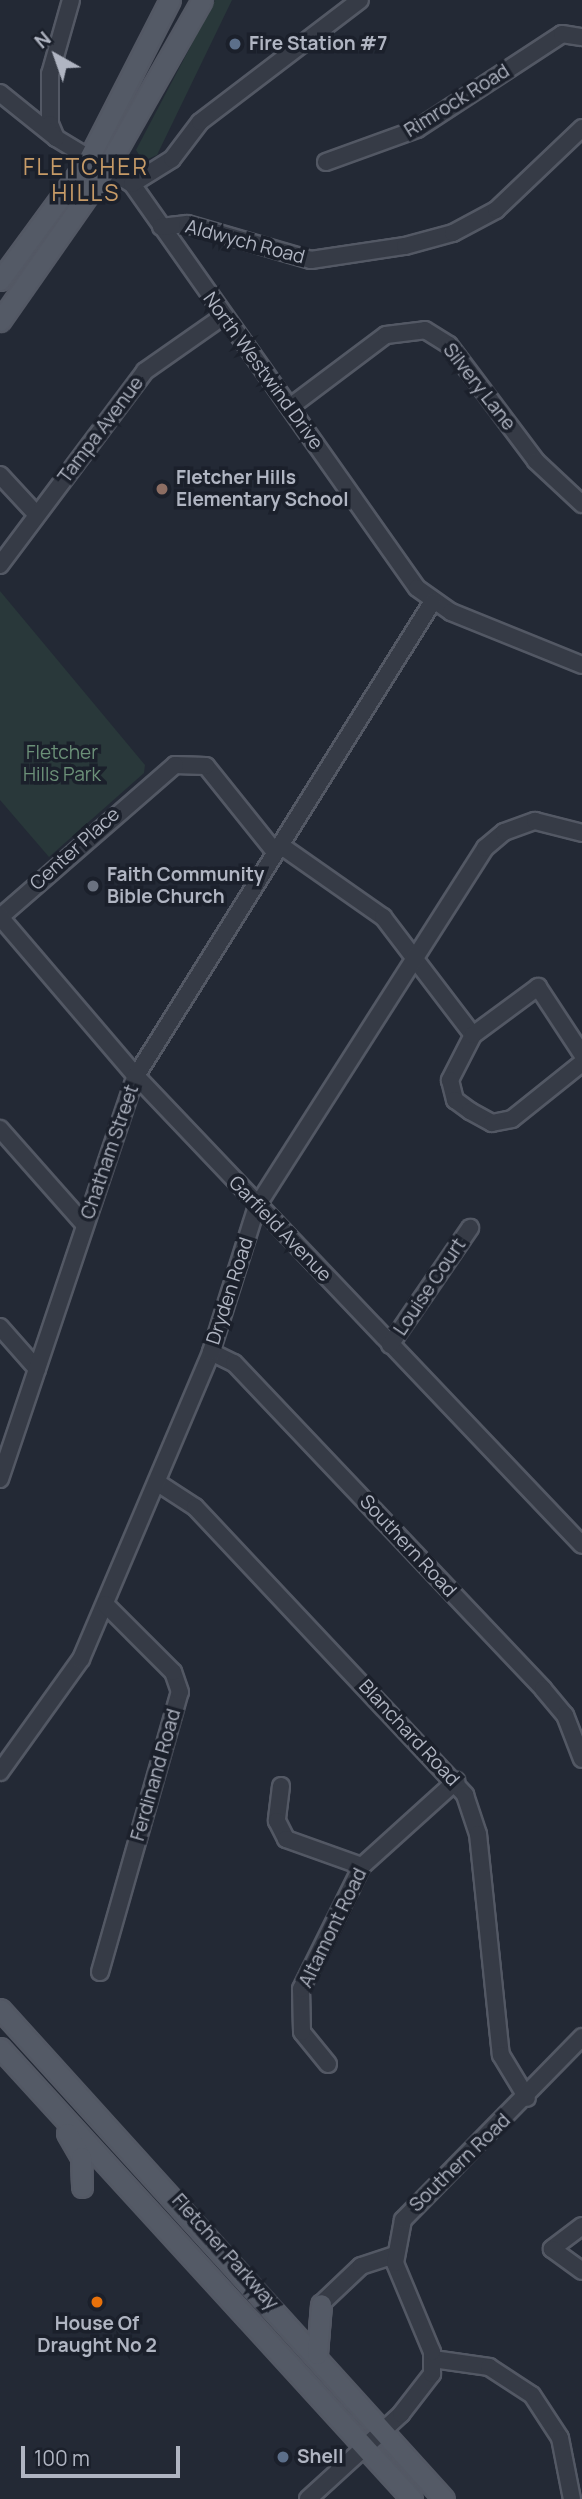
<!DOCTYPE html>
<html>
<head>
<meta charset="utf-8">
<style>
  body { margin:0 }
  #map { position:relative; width:582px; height:2499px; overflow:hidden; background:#232935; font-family:Manrope,sans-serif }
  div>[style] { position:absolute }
  .green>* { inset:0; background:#29383a }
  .roads { filter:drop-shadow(2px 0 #535864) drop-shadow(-2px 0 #535864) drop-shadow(0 2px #535864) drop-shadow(0 -2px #535864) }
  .minor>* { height:16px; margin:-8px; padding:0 8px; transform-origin:8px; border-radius:8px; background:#363b46 }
  .major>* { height:19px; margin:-9.5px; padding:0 9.5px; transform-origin:9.5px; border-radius:9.5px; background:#545a66 }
  .dots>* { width:19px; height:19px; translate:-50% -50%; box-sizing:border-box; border:4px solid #1b202b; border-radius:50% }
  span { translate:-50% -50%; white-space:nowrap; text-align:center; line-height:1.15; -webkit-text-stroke:7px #1b202b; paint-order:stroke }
  .poi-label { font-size:19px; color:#b0b5c2; font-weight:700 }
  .left { translate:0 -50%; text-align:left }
  .street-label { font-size:19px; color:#b0b5c2 }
  .park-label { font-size:19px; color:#6b9078 }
  .quarter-label { font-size:23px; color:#c79b67; letter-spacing:2px }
  .north { position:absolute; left:21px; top:21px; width:70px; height:70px; -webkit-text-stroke:5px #1b202b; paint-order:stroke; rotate:320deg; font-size:19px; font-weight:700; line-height:28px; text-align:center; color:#b0b5c2 }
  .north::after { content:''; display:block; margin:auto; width:24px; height:32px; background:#b0b5c2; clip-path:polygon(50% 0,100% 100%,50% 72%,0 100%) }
  .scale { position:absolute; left:21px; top:2446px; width:159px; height:32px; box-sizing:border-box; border:4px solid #b0b5c2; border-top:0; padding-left:9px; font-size:21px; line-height:24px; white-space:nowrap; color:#b0b5c2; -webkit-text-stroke:5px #1b202b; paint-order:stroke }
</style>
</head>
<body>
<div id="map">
  <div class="green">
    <i style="clip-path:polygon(215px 0,232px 0,157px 155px,143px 161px,136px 150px)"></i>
    <i style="clip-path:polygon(0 591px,145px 765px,144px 773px,49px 857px,0 800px)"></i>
  </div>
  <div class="roads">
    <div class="minor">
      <i style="left:71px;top:0;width:77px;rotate:105.8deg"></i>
      <i style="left:50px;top:74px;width:50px;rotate:90deg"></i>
      <i style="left:50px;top:124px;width:15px;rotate:67deg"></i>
      <i style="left:56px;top:138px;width:89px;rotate:31.2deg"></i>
      <i style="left:132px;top:184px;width:494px;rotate:54.8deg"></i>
      <i style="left:417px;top:588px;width:42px;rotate:35.2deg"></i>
      <i style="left:451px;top:612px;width:141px;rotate:22deg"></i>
      <i style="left:0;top:93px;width:72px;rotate:38.8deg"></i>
      <i style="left:326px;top:162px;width:97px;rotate:-19.9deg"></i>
      <i style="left:417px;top:129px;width:173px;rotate:-33.2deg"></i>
      <i style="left:562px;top:34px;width:20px;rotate:9deg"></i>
      <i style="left:132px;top:184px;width:47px;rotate:-32deg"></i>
      <i style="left:172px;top:159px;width:46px;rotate:-52.9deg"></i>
      <i style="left:200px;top:122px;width:201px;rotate:-37.3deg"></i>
      <i style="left:161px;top:227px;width:26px;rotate:-7deg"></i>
      <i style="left:187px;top:224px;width:129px;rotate:16.2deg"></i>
      <i style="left:311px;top:260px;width:95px;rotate:-8.5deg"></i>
      <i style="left:405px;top:246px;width:50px;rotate:-15.2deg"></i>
      <i style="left:453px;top:233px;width:49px;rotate:-28.1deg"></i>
      <i style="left:496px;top:210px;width:119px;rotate:-43.6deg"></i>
      <i style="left:290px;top:407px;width:120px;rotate:-36.9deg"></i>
      <i style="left:386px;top:335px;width:39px;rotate:-7deg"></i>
      <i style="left:425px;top:330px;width:28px;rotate:32deg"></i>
      <i style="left:449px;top:345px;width:145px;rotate:53.1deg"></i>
      <i style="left:536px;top:461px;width:63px;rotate:43.1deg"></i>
      <i style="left:0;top:475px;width:54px;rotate:47.2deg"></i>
      <i style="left:0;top:565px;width:242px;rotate:-53.2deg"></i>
      <i style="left:145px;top:371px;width:94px;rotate:-35deg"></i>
      <i style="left:280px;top:845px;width:126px;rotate:35deg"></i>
      <i style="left:383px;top:917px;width:148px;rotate:52.7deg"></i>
      <i style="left:473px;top:1035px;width:51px;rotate:117.1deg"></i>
      <i style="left:450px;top:1080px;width:21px;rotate:76deg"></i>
      <i style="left:455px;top:1100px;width:19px;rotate:36deg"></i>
      <i style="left:470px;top:1111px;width:25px;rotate:29deg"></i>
      <i style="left:492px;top:1123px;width:20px;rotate:-11deg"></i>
      <i style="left:512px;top:1119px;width:90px;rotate:-38.7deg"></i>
      <i style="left:275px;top:852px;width:110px;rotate:-128.7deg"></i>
      <i style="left:206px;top:766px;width:31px;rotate:-178deg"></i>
      <i style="left:175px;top:765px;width:232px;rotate:139deg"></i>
      <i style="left:0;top:917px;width:209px;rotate:49.5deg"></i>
      <i style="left:136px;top:1076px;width:647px;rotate:46.44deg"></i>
      <i style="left:473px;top:1035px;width:81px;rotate:-36.4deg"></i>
      <i style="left:538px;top:987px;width:80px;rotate:56.7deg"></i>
      <i style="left:0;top:1129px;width:127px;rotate:48.5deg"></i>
      <i style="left:0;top:1327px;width:56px;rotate:48.6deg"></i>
      <i style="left:390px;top:1345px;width:142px;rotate:-55.6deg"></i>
      <i style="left:211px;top:1352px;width:25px;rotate:26deg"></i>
      <i style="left:234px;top:1363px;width:449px;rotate:46.5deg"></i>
      <i style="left:543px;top:1689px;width:34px;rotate:50deg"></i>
      <i style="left:565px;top:1715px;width:47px;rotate:68.9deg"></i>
      <i style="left:0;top:1479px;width:425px;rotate:-71.4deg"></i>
      <i style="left:136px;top:1076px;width:560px;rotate:-57.98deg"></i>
      <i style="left:158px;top:1483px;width:44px;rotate:33deg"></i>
      <i style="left:195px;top:1507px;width:395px;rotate:46.8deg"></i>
      <i style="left:465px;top:1795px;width:41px;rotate:71.6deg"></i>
      <i style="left:478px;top:1834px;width:222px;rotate:84.1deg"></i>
      <i style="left:501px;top:2055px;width:50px;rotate:58.8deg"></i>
      <i style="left:0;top:1772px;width:139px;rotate:-54.4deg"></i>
      <i style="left:81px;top:1659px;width:333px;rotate:-67deg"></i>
      <i style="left:211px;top:1352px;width:153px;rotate:-72.5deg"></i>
      <i style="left:257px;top:1206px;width:424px;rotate:-57.5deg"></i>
      <i style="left:485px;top:848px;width:25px;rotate:-40deg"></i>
      <i style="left:504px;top:832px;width:33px;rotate:-20deg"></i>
      <i style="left:535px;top:821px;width:49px;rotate:14.3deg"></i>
      <i style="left:281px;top:1786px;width:35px;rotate:97deg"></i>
      <i style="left:277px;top:1821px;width:20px;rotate:63deg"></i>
      <i style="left:286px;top:1839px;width:81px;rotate:19.6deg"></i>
      <i style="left:100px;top:1972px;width:291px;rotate:-74.1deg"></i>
      <i style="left:180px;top:1692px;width:21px;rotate:-109deg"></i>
      <i style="left:173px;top:1672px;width:96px;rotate:-135deg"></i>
      <i style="left:328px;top:2064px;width:41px;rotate:-129.1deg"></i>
      <i style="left:302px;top:2032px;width:43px;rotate:-91.3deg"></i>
      <i style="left:301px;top:1989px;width:137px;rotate:-63.6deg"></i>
      <i style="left:362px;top:1866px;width:127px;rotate:-42.1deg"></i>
      <i style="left:582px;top:2226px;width:38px;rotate:143deg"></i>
      <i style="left:552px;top:2249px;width:37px;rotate:36deg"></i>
      <i style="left:321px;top:2304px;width:55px;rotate:-43.5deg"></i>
      <i style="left:361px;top:2266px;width:35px;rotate:-18deg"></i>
      <i style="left:433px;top:2359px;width:57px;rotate:8.1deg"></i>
      <i style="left:489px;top:2367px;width:51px;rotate:33.1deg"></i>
      <i style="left:532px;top:2395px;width:51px;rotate:56.9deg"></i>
      <i style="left:560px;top:2438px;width:62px;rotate:78.9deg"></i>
      <i style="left:308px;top:2499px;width:126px;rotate:-42.4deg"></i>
      <i style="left:401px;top:2414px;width:51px;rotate:-52.2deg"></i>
      <i style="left:432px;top:2374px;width:22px;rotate:-90deg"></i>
      <i style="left:432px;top:2352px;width:96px;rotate:-112.6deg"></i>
      <i style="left:395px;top:2263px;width:44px;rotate:-79.5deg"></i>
      <i style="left:403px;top:2220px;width:256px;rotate:-45.6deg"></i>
    </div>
    <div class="major">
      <i style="left:0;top:280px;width:149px;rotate:-53.7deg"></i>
      <i style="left:88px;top:160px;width:180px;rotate:-62.9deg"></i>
      <i style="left:0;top:321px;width:185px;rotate:-55.1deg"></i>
      <i style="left:106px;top:169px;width:194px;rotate:-60.4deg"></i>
      <i style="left:0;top:2009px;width:661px;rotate:47.82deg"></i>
      <i style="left:0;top:2048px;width:611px;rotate:47.59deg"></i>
      <i style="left:67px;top:2133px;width:28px;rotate:60deg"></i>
      <i style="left:81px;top:2157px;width:30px;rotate:88deg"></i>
      <i style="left:317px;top:2354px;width:50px;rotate:-85.4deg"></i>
    </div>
  </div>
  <div class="dots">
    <i style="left:235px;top:44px;background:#5c6f8a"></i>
    <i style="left:162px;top:489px;background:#8d6e63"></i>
    <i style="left:93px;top:886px;background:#6b7280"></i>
    <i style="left:97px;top:2302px;background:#e8710a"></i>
    <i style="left:283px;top:2457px;background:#5c6f8a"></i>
  </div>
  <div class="poi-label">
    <span class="left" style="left:249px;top:44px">Fire Station #7</span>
    <span class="left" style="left:176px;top:489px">Fletcher Hills<br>Elementary School</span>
    <span class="left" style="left:107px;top:886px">Faith Community<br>Bible Church</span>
    <span style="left:97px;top:2335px">House Of<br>Draught No 2</span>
    <span class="left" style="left:297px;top:2457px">Shell</span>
  </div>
  <div class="street-label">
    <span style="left:457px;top:101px;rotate:-32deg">Rimrock Road</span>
    <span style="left:245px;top:242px;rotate:15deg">Aldwych Road</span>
    <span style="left:263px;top:371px;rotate:54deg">North Westwind Drive</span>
    <span style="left:479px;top:387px;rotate:52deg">Silvery Lane</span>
    <span style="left:101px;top:430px;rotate:-53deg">Tampa Avenue</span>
    <span style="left:75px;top:849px;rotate:-42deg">Center Place</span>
    <span style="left:110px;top:1152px;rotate:-71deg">Chatham Street</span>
    <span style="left:280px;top:1229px;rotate:46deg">Garfield Avenue</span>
    <span style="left:430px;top:1287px;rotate:-56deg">Louise Court</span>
    <span style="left:230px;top:1291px;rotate:-72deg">Dryden Road</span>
    <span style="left:408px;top:1546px;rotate:47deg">Southern Road</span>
    <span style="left:409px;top:1733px;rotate:47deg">Blanchard Road</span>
    <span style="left:156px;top:1775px;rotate:-74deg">Ferdinand Road</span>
    <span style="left:333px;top:1928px;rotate:-64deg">Altamont Road</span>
    <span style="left:460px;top:2163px;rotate:-44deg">Southern Road</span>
    <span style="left:225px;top:2252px;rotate:48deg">Fletcher Parkway</span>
  </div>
  <div class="park-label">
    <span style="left:62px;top:764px">Fletcher<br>Hills Park</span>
  </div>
  <div class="quarter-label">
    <span style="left:86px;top:179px">FLETCHER<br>HILLS</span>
  </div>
  <div class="north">N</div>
  <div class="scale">100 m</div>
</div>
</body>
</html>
